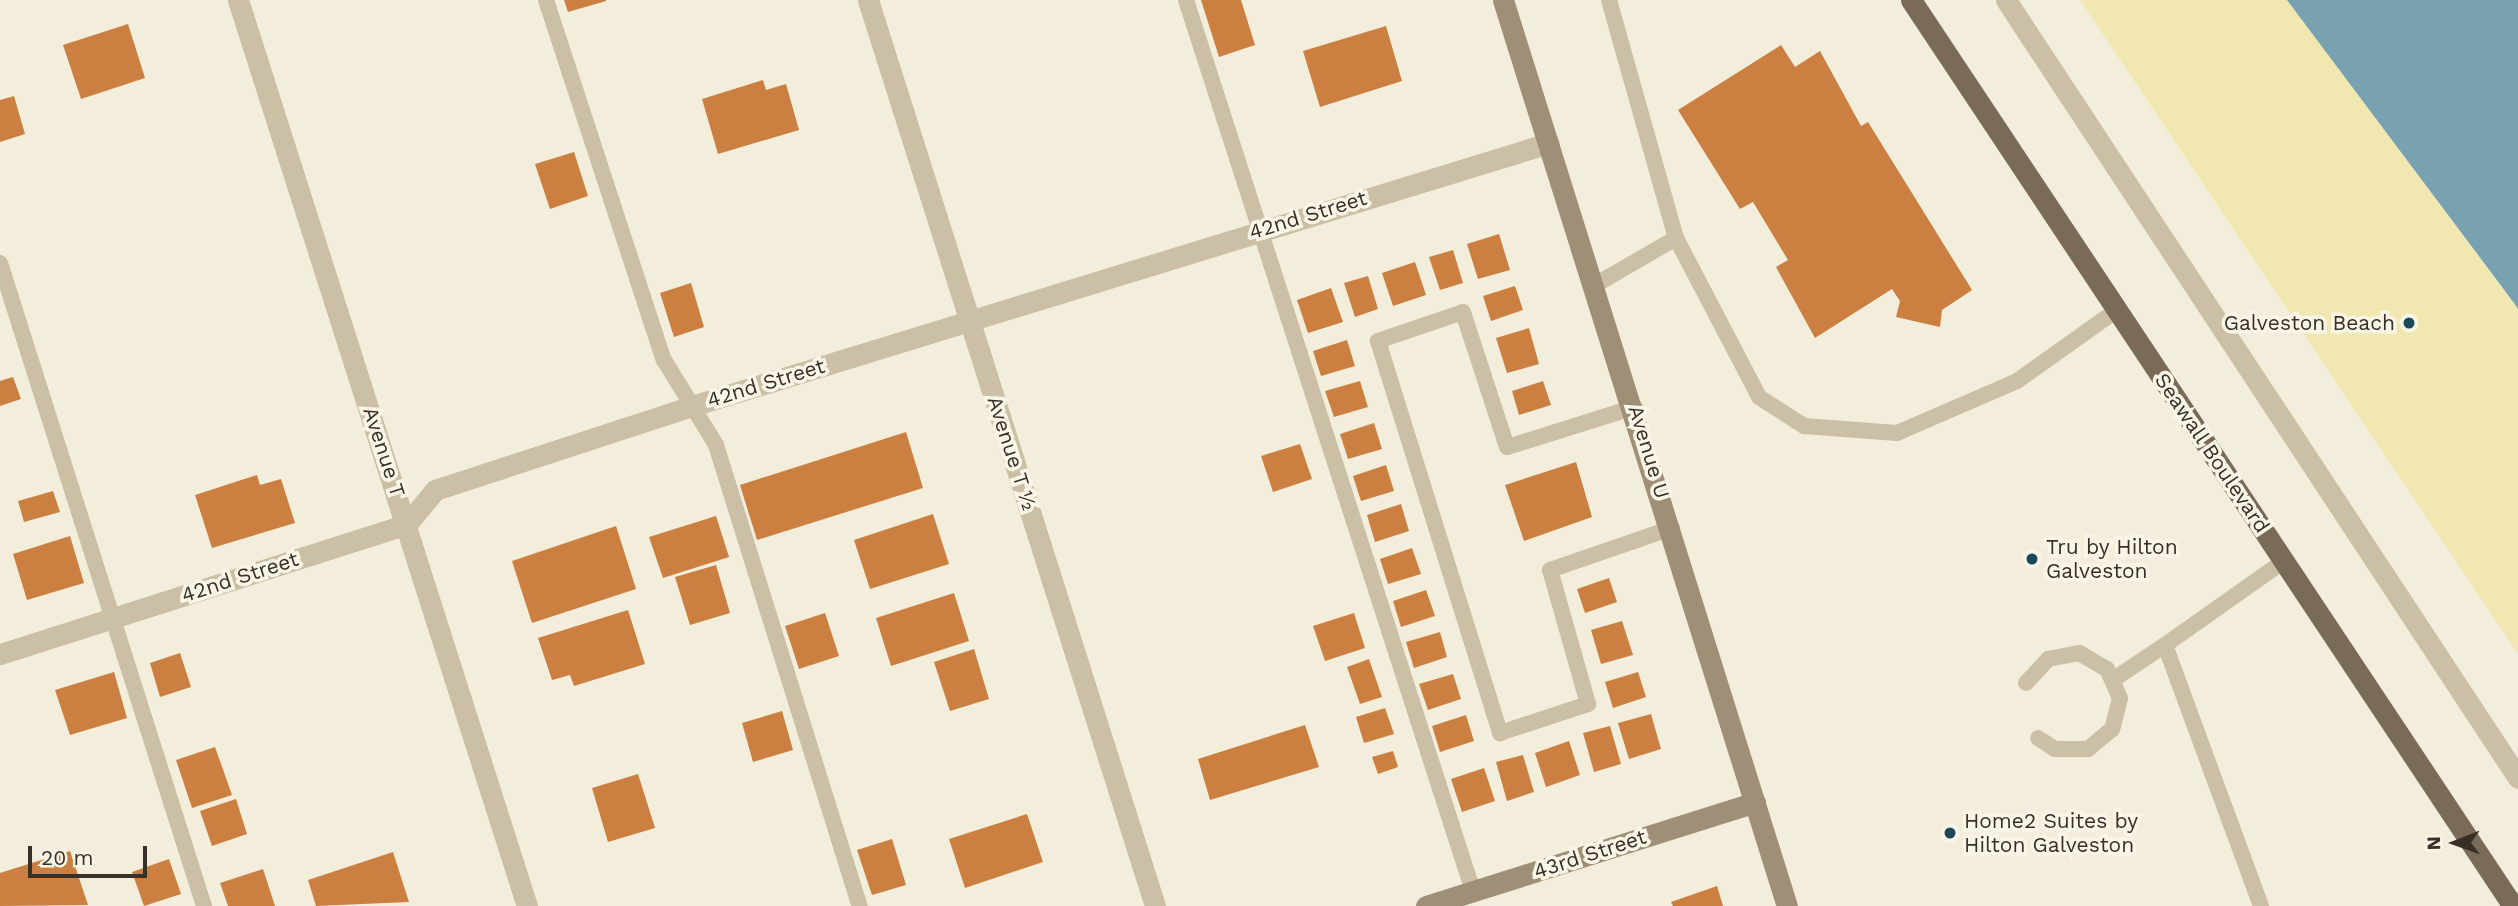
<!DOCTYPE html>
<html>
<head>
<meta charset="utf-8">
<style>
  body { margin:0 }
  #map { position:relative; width:2518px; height:906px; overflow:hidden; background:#f3eddb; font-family:"Work Sans",sans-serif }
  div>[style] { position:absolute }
  .sand>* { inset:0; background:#f0e8b0 }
  .water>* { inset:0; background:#79a2b1 }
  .building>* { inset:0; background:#cb8041 }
  .lane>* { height:16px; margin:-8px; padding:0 8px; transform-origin:8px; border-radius:8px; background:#cbbfa6 }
  .street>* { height:21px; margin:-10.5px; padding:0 10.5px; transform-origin:10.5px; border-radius:10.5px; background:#cbbfa6 }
  .secondary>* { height:21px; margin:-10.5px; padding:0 10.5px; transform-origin:10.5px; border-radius:10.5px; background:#9f8f77 }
  .primary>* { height:21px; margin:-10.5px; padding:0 10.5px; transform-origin:10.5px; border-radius:10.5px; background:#7a6b58 }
  .dots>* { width:19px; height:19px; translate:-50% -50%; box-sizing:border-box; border:4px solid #faf6e7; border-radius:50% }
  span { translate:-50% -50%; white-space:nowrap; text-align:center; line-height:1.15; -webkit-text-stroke:7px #faf6e7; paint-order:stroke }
  .street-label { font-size:21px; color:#373027 }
  .poi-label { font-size:21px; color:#373027 }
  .right { translate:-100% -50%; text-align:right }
  .left { translate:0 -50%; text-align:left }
  .north { position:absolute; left:2420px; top:808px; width:70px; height:70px; -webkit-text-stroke:5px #faf6e7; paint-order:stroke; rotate:269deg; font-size:19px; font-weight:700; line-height:28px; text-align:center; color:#373027 }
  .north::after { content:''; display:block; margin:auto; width:24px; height:32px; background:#373027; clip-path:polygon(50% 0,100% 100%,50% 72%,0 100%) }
  .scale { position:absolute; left:28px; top:846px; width:119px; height:32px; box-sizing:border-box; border:4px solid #373027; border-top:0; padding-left:9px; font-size:21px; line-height:24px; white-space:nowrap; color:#373027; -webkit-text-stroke:5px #faf6e7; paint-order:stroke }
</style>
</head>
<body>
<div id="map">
  <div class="sand">
    <i style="clip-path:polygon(2080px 0,2287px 0,2518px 309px,2518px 654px)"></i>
  </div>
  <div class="water">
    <i style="clip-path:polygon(2287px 0,2518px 0,2518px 309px,2514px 303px)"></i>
  </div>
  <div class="building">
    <i style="clip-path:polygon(564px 0,606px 0,606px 1px,568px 12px)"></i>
    <i style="clip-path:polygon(1201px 0,1241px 0,1255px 45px,1219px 57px)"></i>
    <i style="clip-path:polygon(128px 24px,145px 78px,81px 99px,63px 45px)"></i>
    <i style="clip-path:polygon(1386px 26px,1402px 81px,1320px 107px,1303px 51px)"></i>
    <i style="clip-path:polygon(1781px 45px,1795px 67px,1820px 51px,1861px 126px,1868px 122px,1972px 290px,1942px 310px,1940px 327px,1896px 317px,1900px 301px,1892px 289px,1815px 338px,1776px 267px,1788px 260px,1753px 202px,1740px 209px,1678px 110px)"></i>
    <i style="clip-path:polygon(763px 80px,766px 90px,786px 84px,799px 130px,718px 154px,702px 99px)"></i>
    <i style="clip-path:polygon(14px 96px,25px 134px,0 142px,0 100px)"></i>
    <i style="clip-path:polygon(574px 152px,588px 196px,550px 209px,535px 164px)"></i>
    <i style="clip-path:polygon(1499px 234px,1510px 270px,1478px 279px,1467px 244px)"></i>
    <i style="clip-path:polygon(1453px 250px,1463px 283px,1440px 290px,1429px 257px)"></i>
    <i style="clip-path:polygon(1415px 262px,1426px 295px,1393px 306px,1382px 273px)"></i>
    <i style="clip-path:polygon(1368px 276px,1378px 309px,1355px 317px,1344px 283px)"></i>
    <i style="clip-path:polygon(691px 283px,704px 327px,674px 337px,660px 293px)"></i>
    <i style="clip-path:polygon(1515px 286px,1523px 310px,1491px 321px,1483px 296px)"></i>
    <i style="clip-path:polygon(1331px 288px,1343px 322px,1308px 333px,1297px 300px)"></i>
    <i style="clip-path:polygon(1529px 328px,1539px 364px,1507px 373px,1496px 338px)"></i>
    <i style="clip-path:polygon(1347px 340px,1355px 366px,1321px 376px,1313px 351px)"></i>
    <i style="clip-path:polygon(13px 377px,21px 399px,0 406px,0 381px)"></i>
    <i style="clip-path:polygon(1360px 381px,1368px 407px,1334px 417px,1325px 391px)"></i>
    <i style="clip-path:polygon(1543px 381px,1551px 405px,1519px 415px,1512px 391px)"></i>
    <i style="clip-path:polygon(1374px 423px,1382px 449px,1348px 459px,1340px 434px)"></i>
    <i style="clip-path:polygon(906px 432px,923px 488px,757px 540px,740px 485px)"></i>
    <i style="clip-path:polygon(1300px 444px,1312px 479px,1273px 492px,1261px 456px)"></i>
    <i style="clip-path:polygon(1576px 462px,1592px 517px,1524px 541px,1505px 485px)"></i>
    <i style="clip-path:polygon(1386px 465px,1394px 491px,1361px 501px,1353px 476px)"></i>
    <i style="clip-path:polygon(257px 475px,260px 485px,281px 479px,295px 523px,212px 548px,195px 495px)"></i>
    <i style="clip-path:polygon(53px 491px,60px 512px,24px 522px,18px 501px)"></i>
    <i style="clip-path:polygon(1401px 504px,1409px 531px,1375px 542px,1367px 515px)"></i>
    <i style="clip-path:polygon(933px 514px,949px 564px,870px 589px,854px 540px)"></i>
    <i style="clip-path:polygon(716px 516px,729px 557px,663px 578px,649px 537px)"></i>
    <i style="clip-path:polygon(616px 526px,636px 589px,532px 623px,512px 561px)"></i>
    <i style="clip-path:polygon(70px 536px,84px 583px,27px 600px,13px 554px)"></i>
    <i style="clip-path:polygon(1412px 548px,1421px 574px,1388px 584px,1380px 559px)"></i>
    <i style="clip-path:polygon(716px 565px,730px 613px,690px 625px,675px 577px)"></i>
    <i style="clip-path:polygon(1609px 578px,1617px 602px,1585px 613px,1577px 589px)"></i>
    <i style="clip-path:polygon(1426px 590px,1435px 616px,1401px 627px,1393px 601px)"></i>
    <i style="clip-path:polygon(954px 593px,969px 641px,891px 666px,876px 618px)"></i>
    <i style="clip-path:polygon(628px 610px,645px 664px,574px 686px,570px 675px,552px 680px,538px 638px)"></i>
    <i style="clip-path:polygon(825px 613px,839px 656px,799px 669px,785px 626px)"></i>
    <i style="clip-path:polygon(1354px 613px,1365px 648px,1325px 661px,1313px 626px)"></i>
    <i style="clip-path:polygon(1622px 621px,1633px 655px,1601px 664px,1591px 630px)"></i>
    <i style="clip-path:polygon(1440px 632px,1447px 657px,1414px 668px,1406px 642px)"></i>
    <i style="clip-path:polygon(974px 649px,989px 699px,950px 711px,934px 662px)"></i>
    <i style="clip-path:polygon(180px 653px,191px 687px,160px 697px,150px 663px)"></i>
    <i style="clip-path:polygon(1369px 659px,1382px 697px,1360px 704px,1347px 667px)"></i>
    <i style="clip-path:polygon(114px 672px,127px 718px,70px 735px,55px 690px)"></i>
    <i style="clip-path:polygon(1638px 672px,1646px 697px,1613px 708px,1605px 682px)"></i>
    <i style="clip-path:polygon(1453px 674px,1461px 699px,1428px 710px,1419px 684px)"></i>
    <i style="clip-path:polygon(1385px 708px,1394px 734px,1364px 743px,1356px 717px)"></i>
    <i style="clip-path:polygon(782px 711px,793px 750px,753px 762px,742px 723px)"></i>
    <i style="clip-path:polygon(1651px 714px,1661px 749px,1629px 759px,1618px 723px)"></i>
    <i style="clip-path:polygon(1466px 715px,1474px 741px,1440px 752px,1432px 726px)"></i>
    <i style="clip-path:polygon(1305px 725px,1319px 767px,1210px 800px,1198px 759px)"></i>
    <i style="clip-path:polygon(1610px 726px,1621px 764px,1594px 772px,1583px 733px)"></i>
    <i style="clip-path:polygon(1569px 741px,1580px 775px,1546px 787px,1535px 753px)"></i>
    <i style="clip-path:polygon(215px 747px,232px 795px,192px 808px,176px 760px)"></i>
    <i style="clip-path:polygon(1393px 751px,1398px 767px,1378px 774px,1372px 757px)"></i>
    <i style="clip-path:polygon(1523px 755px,1534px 792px,1507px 801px,1496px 762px)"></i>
    <i style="clip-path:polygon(1484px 768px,1495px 801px,1462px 812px,1451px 779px)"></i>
    <i style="clip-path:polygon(638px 774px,655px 828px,608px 842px,592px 788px)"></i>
    <i style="clip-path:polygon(236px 799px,247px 834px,212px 846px,200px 811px)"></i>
    <i style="clip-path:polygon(1027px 814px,1043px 862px,965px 888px,949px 839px)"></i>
    <i style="clip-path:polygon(892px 839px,906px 885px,872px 895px,857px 850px)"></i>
    <i style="clip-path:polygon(70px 851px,88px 905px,0 906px,0 873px)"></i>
    <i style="clip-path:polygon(393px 852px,409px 902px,316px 906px,308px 880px)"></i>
    <i style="clip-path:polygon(169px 859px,181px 894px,144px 906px,132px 872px)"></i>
    <i style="clip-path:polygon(263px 869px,275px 906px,228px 906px,220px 883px)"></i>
    <i style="clip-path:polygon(1717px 886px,1723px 906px,1673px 906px,1671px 902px)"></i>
  </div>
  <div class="lane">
    <i style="left:546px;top:0;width:379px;rotate:71.9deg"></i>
    <i style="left:664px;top:360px;width:100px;rotate:58.5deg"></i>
    <i style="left:716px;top:445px;width:483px;rotate:72.7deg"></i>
    <i style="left:1186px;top:0;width:936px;rotate:72.15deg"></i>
    <i style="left:1609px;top:0;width:247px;rotate:74.3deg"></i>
    <i style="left:1676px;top:238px;width:179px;rotate:62.4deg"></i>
    <i style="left:1759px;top:397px;width:54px;rotate:32.8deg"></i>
    <i style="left:1804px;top:426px;width:93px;rotate:4.3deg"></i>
    <i style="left:1897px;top:433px;width:131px;rotate:-23.4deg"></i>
    <i style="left:2017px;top:381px;width:123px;rotate:-35.4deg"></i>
    <i style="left:0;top:263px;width:675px;rotate:72.4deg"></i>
    <i style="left:1595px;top:285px;width:94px;rotate:-30.1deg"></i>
    <i style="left:1635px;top:407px;width:134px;rotate:162.6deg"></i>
    <i style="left:1507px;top:447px;width:142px;rotate:-108.1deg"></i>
    <i style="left:1463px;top:312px;width:90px;rotate:161.2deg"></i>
    <i style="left:1378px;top:341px;width:411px;rotate:72.7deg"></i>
    <i style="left:1500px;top:733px;width:93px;rotate:-18.2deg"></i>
    <i style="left:1588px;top:704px;width:139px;rotate:-105.8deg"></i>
    <i style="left:1550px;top:570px;width:129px;rotate:-19deg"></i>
    <i style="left:2114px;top:679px;width:61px;rotate:-33.7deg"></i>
    <i style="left:2026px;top:683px;width:33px;rotate:-47deg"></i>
    <i style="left:2048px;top:659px;width:32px;rotate:-11deg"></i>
    <i style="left:2079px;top:653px;width:32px;rotate:30deg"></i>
    <i style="left:2107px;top:669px;width:32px;rotate:66deg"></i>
    <i style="left:2120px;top:698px;width:32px;rotate:104deg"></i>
    <i style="left:2112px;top:729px;width:31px;rotate:140deg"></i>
    <i style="left:2088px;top:749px;width:33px;rotate:180deg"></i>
    <i style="left:2055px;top:749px;width:20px;rotate:-147deg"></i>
    <i style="left:2261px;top:906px;width:278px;rotate:-110.2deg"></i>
    <i style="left:2165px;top:645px;width:146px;rotate:-35.2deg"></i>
  </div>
  <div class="street">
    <i style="left:238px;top:0;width:951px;rotate:72.31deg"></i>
    <i style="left:868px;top:0;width:950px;rotate:72.42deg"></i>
    <i style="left:2006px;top:0;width:931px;rotate:56.65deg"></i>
    <i style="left:0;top:654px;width:427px;rotate:-17.7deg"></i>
    <i style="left:407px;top:524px;width:44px;rotate:-50.5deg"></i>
    <i style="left:435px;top:490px;width:270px;rotate:-18.1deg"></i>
    <i style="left:692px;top:406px;width:896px;rotate:-17.06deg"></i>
  </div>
  <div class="secondary">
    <i style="left:1503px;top:0;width:949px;rotate:72.6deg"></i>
    <i style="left:1426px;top:906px;width:345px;rotate:-17.5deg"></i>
  </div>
  <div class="primary">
    <i style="left:1911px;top:0;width:1088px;rotate:56.4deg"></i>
  </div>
  <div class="dots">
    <i style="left:2409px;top:323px;background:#1b485a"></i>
    <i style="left:2032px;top:559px;background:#1b485a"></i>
    <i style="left:1950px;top:833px;background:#1b485a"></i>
  </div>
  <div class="street-label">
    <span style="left:1308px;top:215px;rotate:-17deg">42nd Street</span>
    <span style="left:766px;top:383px;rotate:-17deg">42nd Street</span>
    <span style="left:384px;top:452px;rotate:72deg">Avenue T</span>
    <span style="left:1649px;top:452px;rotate:73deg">Avenue U</span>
    <span style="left:1012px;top:453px;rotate:72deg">Avenue T ½</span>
    <span style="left:2212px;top:453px;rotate:56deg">Seawall Boulevard</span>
    <span style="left:240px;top:577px;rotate:-18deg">42nd Street</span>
    <span style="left:1590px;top:854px;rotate:-18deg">43rd Street</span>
  </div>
  <div class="poi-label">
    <span class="right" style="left:2395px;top:323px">Galveston Beach</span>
    <span class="left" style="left:2046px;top:559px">Tru by Hilton<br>Galveston</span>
    <span class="left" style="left:1964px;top:833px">Home2 Suites by<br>Hilton Galveston</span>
  </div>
  <div class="north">N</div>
  <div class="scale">20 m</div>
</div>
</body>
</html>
